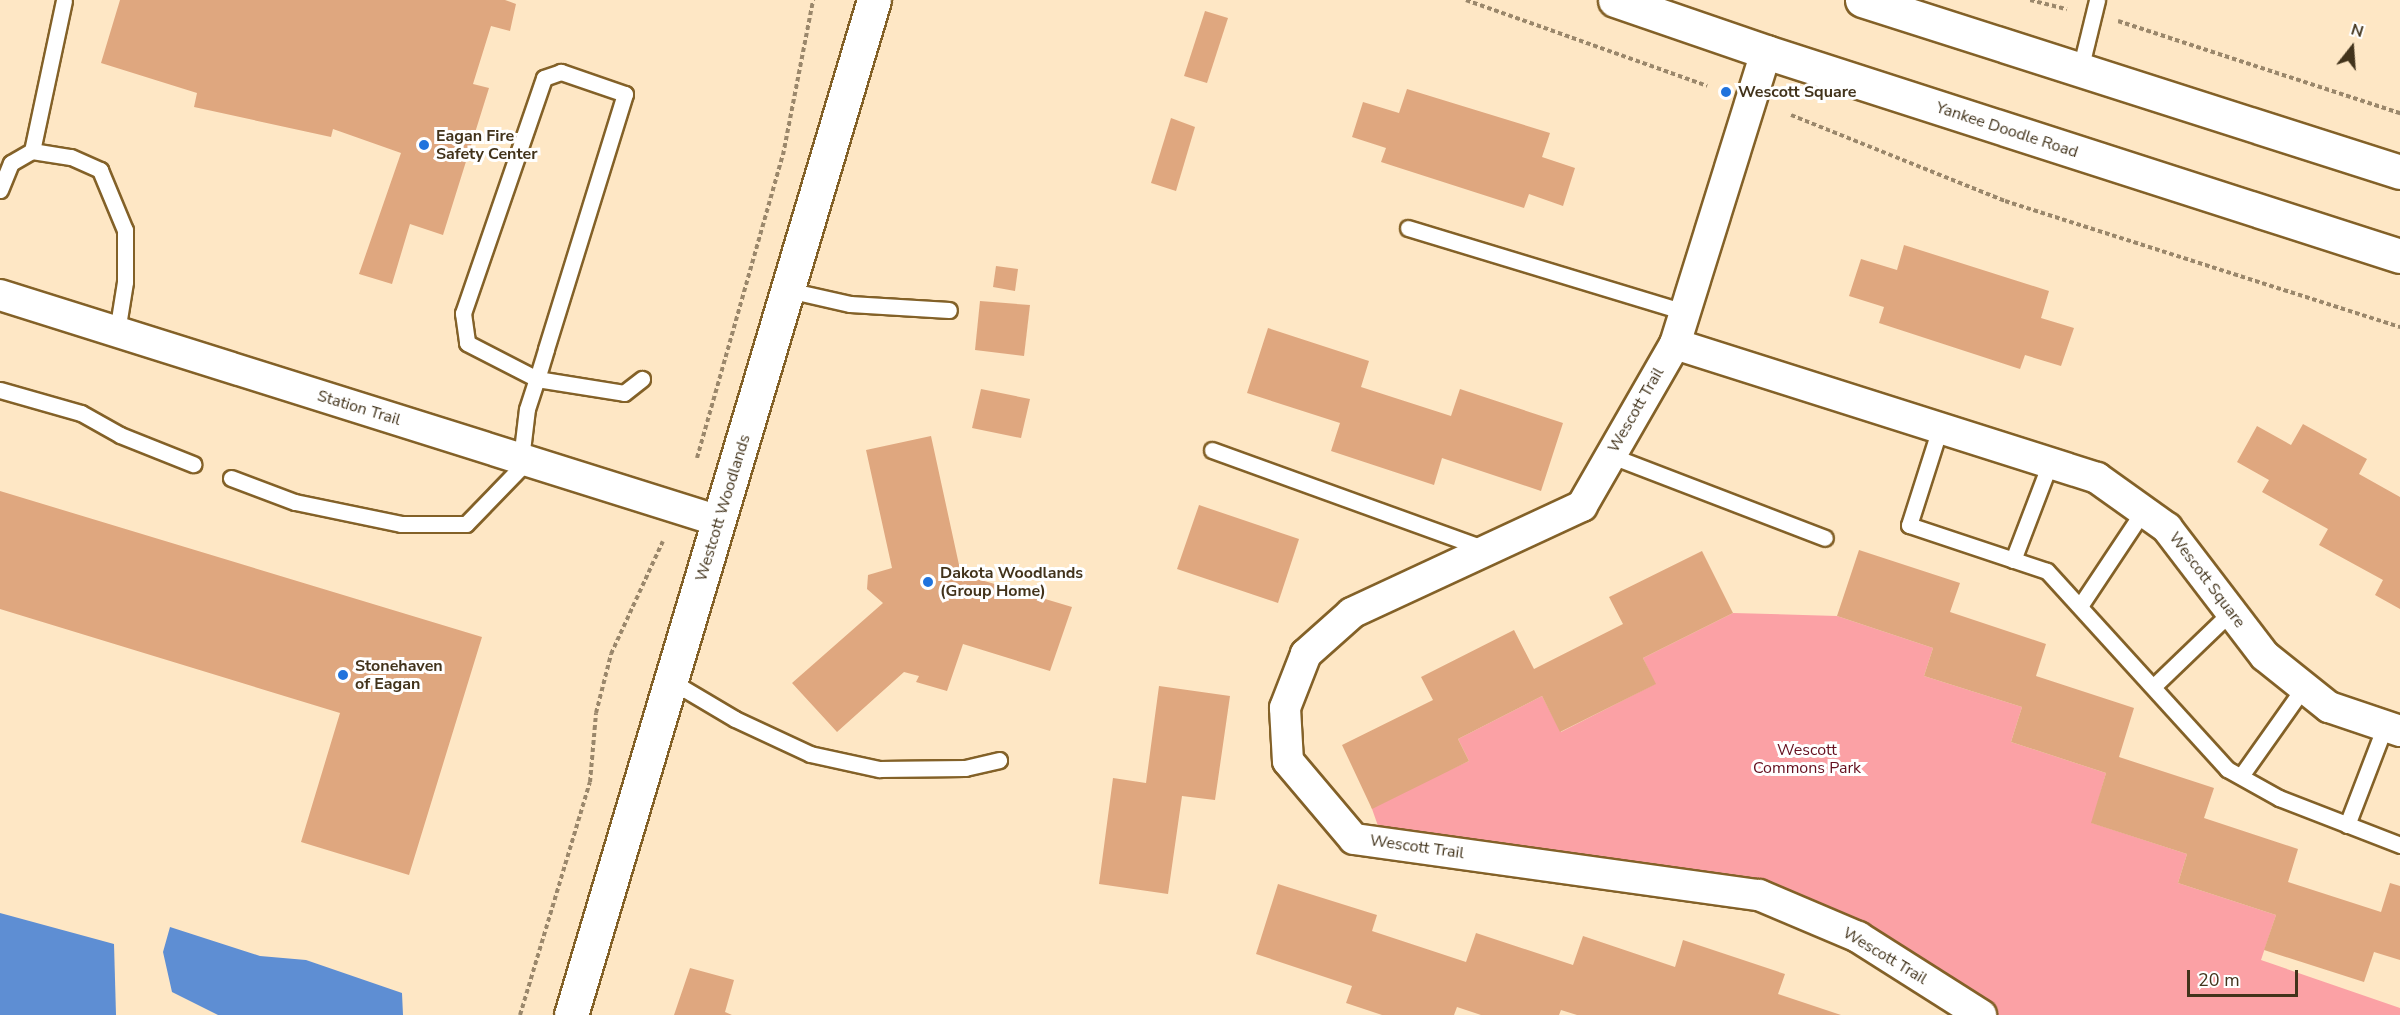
<!DOCTYPE html>
<html>
<head>
<meta charset="utf-8">
<style>
  body { margin:0 }
  #map { position:relative; width:2400px; height:1015px; overflow:hidden; background:#fee7c5; font-family:"Nunito Sans",sans-serif }
  div>[style] { position:absolute }
  .green>* { inset:0; background:#fba1a5 }
  .water>* { inset:0; background:#5e8ed3 }
  .building>* { inset:0; background:#dfa77f }
  .path>* { height:4px; margin-top:-2px; transform-origin:0; background:repeating-linear-gradient(90deg,#9a876b 0 4.5px,transparent 0 7.5px) }
  .roads { filter:drop-shadow(2px 0 #836128) drop-shadow(-2px 0 #836128) drop-shadow(0 2px #836128) drop-shadow(0 -2px #836128) }
  .service>* { height:15px; margin:-7.5px; padding:0 7.5px; transform-origin:7.5px; border-radius:7.5px; background:#fff }
  .minor>* { height:30px; margin:-15px; padding:0 15px; transform-origin:15px; border-radius:15px; background:#fff }
  .tertiary>* { height:33px; margin:-16.5px; padding:0 16.5px; transform-origin:16.5px; border-radius:16.5px; background:#fff }
  .secondary>* { height:33px; margin:-16.5px; padding:0 16.5px; transform-origin:16.5px; border-radius:16.5px; background:#fff }
  .dots>* { width:16px; height:16px; translate:-50% -50%; box-sizing:border-box; border:3px solid #fff; border-radius:50% }
  span { translate:-50% -50%; white-space:nowrap; text-align:center; line-height:1.15; -webkit-text-stroke:6px #fff; paint-order:stroke }
  .poi-label { font-size:16px; color:#42331b; font-weight:700 }
  .left { translate:0 -50%; text-align:left }
  .street-label { font-size:16px; color:#42331b }
  .park-label { font-size:16px; color:#65101f }
  .north { position:absolute; left:2322px; top:18px; width:60px; height:60px; -webkit-text-stroke:4px #fff; paint-order:stroke; rotate:17deg; font-size:16px; font-weight:700; line-height:24px; text-align:center; color:#42331b }
  .north::after { content:''; display:block; margin:auto; width:21px; height:27px; background:#42331b; clip-path:polygon(50% 0,100% 100%,50% 72%,0 100%) }
  .scale { position:absolute; left:2187px; top:970px; width:111px; height:27px; box-sizing:border-box; border:3px solid #42331b; border-top:0; padding-left:8px; font-size:18px; line-height:21px; white-space:nowrap; color:#42331b; -webkit-text-stroke:4px #fff; paint-order:stroke }
</style>
</head>
<body>
<div id="map">
  <div class="green">
    <i style="clip-path:polygon(1733px 613px,1837px 616px,1933px 648px,1924px 676px,2022px 707px,2011px 742px,2106px 773px,2092px 823px,2187px 854px,2178px 883px,2276px 915px,2261px 960px,2400px 1008px,2400px 1015px,1981px 1015px,1759px 895px,1384px 843px,1371px 806px,1469px 761px,1458px 739px,1542px 696px,1561px 732px,1655px 684px,1643px 658px)"></i>
  </div>
  <div class="water">
    <i style="clip-path:polygon(0 913px,114px 944px,116px 1015px,0 1015px)"></i>
    <i style="clip-path:polygon(170px 927px,260px 956px,306px 960px,402px 993px,403px 1015px,218px 1015px,172px 992px,163px 952px)"></i>
  </div>
  <div class="building">
    <i style="clip-path:polygon(120px 0,505px 0,516px 4px,510px 31px,491px 26px,473px 84px,489px 88px,443px 235px,410px 224px,392px 284px,359px 274px,401px 153px,333px 129px,331px 137px,194px 107px,197px 93px,101px 63px)"></i>
    <i style="clip-path:polygon(1205px 11px,1228px 18px,1207px 83px,1184px 76px)"></i>
    <i style="clip-path:polygon(1407px 89px,1550px 133px,1542px 157px,1575px 168px,1563px 206px,1529px 194px,1524px 208px,1381px 162px,1386px 148px,1352px 137px,1363px 102px,1399px 113px)"></i>
    <i style="clip-path:polygon(1171px 118px,1195px 127px,1176px 191px,1151px 183px)"></i>
    <i style="clip-path:polygon(1904px 245px,2049px 291px,2041px 318px,2074px 328px,2061px 366px,2025px 355px,2020px 369px,1879px 323px,1884px 307px,1849px 296px,1861px 259px,1897px 270px)"></i>
    <i style="clip-path:polygon(996px 266px,1018px 269px,1015px 291px,993px 287px)"></i>
    <i style="clip-path:polygon(980px 301px,1030px 305px,1024px 356px,975px 350px)"></i>
    <i style="clip-path:polygon(1268px 328px,1369px 361px,1361px 387px,1451px 416px,1460px 389px,1563px 423px,1541px 491px,1442px 458px,1434px 485px,1331px 451px,1340px 423px,1247px 393px)"></i>
    <i style="clip-path:polygon(981px 389px,1030px 399px,1021px 438px,972px 428px)"></i>
    <i style="clip-path:polygon(2303px 424px,2367px 459px,2359px 474px,2400px 497px,2400px 609px,2375px 595px,2383px 580px,2319px 545px,2328px 529px,2262px 492px,2269px 480px,2237px 462px,2257px 426px,2291px 445px)"></i>
    <i style="clip-path:polygon(931px 436px,961px 574px,1072px 607px,1050px 671px,963px 644px,947px 691px,916px 682px,919px 676px,904px 672px,837px 732px,792px 683px,883px 603px,867px 589px,868px 575px,892px 568px,866px 450px)"></i>
    <i style="clip-path:polygon(0 491px,482px 637px,409px 875px,301px 842px,340px 713px,0 609px)"></i>
    <i style="clip-path:polygon(1199px 505px,1299px 539px,1278px 603px,1177px 569px)"></i>
    <i style="clip-path:polygon(1859px 550px,1960px 583px,1950px 612px,2046px 644px,2036px 676px,2134px 708px,2119px 757px,2214px 788px,2204px 818px,2298px 849px,2288px 882px,2381px 912px,2390px 883px,2400px 886px,2400px 960px,2374px 952px,2364px 982px,2264px 950px,2276px 915px,2178px 883px,2187px 854px,2091px 823px,2106px 773px,2011px 742px,2022px 707px,1924px 676px,1933px 648px,1837px 616px)"></i>
    <i style="clip-path:polygon(1702px 551px,1733px 613px,1643px 658px,1656px 684px,1560px 732px,1542px 696px,1458px 739px,1469px 761px,1372px 809px,1342px 745px,1433px 700px,1421px 677px,1514px 630px,1534px 669px,1623px 624px,1609px 597px)"></i>
    <i style="clip-path:polygon(1159px 686px,1230px 696px,1215px 800px,1182px 796px,1168px 894px,1099px 884px,1113px 778px,1146px 783px)"></i>
    <i style="clip-path:polygon(1278px 884px,1377px 915px,1372px 931px,1466px 962px,1476px 933px,1573px 965px,1583px 936px,1675px 967px,1683px 940px,1785px 974px,1778px 994px,1841px 1015px,1577px 1015px,1561px 1010px,1559px 1015px,1481px 1015px,1457px 1007px,1454px 1015px,1382px 1015px,1346px 1003px,1352px 986px,1256px 954px)"></i>
    <i style="clip-path:polygon(690px 968px,734px 980px,725px 1012px,732px 1015px,674px 1015px)"></i>
  </div>
  <div class="path">
    <i style="left:1466px;top:0;width:256px;rotate:19.6deg"></i>
    <i style="left:2030px;top:0;width:38px;rotate:14deg"></i>
    <i style="left:2118px;top:21px;width:297px;rotate:18.1deg"></i>
    <i style="left:1791px;top:115px;width:231px;rotate:21.9deg"></i>
    <i style="left:2005px;top:201px;width:415px;rotate:17.7deg"></i>
    <i style="left:697px;top:458px;width:315px;rotate:-74.2deg"></i>
    <i style="left:783px;top:155px;width:158px;rotate:-79deg"></i>
    <i style="left:520px;top:1015px;width:243px;rotate:-73.3deg"></i>
    <i style="left:590px;top:782px;width:69px;rotate:-85deg"></i>
    <i style="left:596px;top:713px;width:61px;rotate:-75.7deg"></i>
    <i style="left:611px;top:654px;width:124px;rotate:-65.3deg"></i>
  </div>
  <div class="roads">
    <div class="service">
      <i style="left:2080px;top:70px;width:72px;rotate:-76.3deg"></i>
      <i style="left:32px;top:151px;width:154px;rotate:-78deg"></i>
      <i style="left:0;top:190px;width:29px;rotate:-68deg"></i>
      <i style="left:11px;top:163px;width:24px;rotate:-30deg"></i>
      <i style="left:32px;top:151px;width:39px;rotate:9deg"></i>
      <i style="left:71px;top:157px;width:32px;rotate:24deg"></i>
      <i style="left:100px;top:170px;width:65px;rotate:67.4deg"></i>
      <i style="left:125px;top:230px;width:52px;rotate:90deg"></i>
      <i style="left:125px;top:282px;width:51px;rotate:99.1deg"></i>
      <i style="left:1408px;top:228px;width:289px;rotate:16.9deg"></i>
      <i style="left:788px;top:290px;width:64px;rotate:12.7deg"></i>
      <i style="left:850px;top:304px;width:99px;rotate:3.5deg"></i>
      <i style="left:0;top:390px;width:84px;rotate:15.9deg"></i>
      <i style="left:81px;top:413px;width:45px;rotate:29.4deg"></i>
      <i style="left:120px;top:435px;width:79px;rotate:21.7deg"></i>
      <i style="left:1940px;top:428px;width:102px;rotate:107.7deg"></i>
      <i style="left:1909px;top:525px;width:145px;rotate:18.4deg"></i>
      <i style="left:2047px;top:571px;width:268px;rotate:47.7deg"></i>
      <i style="left:2227px;top:769px;width:60px;rotate:29.1deg"></i>
      <i style="left:2279px;top:798px;width:130px;rotate:21.2deg"></i>
      <i style="left:1212px;top:450px;width:291px;rotate:19.9deg"></i>
      <i style="left:1609px;top:455px;width:231px;rotate:21deg"></i>
      <i style="left:521px;top:459px;width:50px;rotate:-83.2deg"></i>
      <i style="left:527px;top:409px;width:32px;rotate:-72deg"></i>
      <i style="left:537px;top:379px;width:31px;rotate:-73deg"></i>
      <i style="left:546px;top:349px;width:267px;rotate:-72.8deg"></i>
      <i style="left:625px;top:94px;width:68px;rotate:-161deg"></i>
      <i style="left:561px;top:72px;width:18px;rotate:161deg"></i>
      <i style="left:544px;top:78px;width:249px;rotate:109deg"></i>
      <i style="left:463px;top:313px;width:30px;rotate:82deg"></i>
      <i style="left:467px;top:343px;width:79px;rotate:27.2deg"></i>
      <i style="left:537px;top:379px;width:88px;rotate:9.1deg"></i>
      <i style="left:624px;top:393px;width:23px;rotate:-38deg"></i>
      <i style="left:231px;top:478px;width:68px;rotate:20.6deg"></i>
      <i style="left:295px;top:502px;width:108px;rotate:11.7deg"></i>
      <i style="left:401px;top:524px;width:65px"></i>
      <i style="left:466px;top:524px;width:88px;rotate:-45.9deg"></i>
      <i style="left:2013px;top:560px;width:104px;rotate:-69.1deg"></i>
      <i style="left:2080px;top:606px;width:114px;rotate:-56.4deg"></i>
      <i style="left:671px;top:681px;width:74px;rotate:30.7deg"></i>
      <i style="left:735px;top:719px;width:83px;rotate:25deg"></i>
      <i style="left:810px;top:754px;width:71px;rotate:12.3deg"></i>
      <i style="left:879px;top:769px;width:86px;rotate:-0.7deg"></i>
      <i style="left:965px;top:768px;width:35px;rotate:-13deg"></i>
      <i style="left:2154px;top:686px;width:107px;rotate:-43.9deg"></i>
      <i style="left:2241px;top:776px;width:109px;rotate:-54.7deg"></i>
      <i style="left:2347px;top:825px;width:106px;rotate:-69deg"></i>
    </div>
    <div class="minor">
      <i style="left:1766px;top:52px;width:306px;rotate:107.3deg"></i>
      <i style="left:1675px;top:344px;width:187px;rotate:119.9deg"></i>
      <i style="left:1582px;top:506px;width:254px;rotate:155.1deg"></i>
      <i style="left:1352px;top:613px;width:62px;rotate:138.3deg"></i>
      <i style="left:1306px;top:654px;width:58px;rotate:111.3deg"></i>
      <i style="left:1285px;top:708px;width:53px;rotate:86.8deg"></i>
      <i style="left:1288px;top:761px;width:102px;rotate:49.8deg"></i>
      <i style="left:1354px;top:839px;width:409px;rotate:7.9deg"></i>
      <i style="left:1759px;top:895px;width:108px;rotate:23deg"></i>
      <i style="left:1858px;top:937px;width:146px;rotate:32.4deg"></i>
      <i style="left:0;top:295px;width:754px;rotate:17.45deg"></i>
      <i style="left:1675px;top:344px;width:443px;rotate:17.6deg"></i>
      <i style="left:2097px;top:478px;width:86px;rotate:35.5deg"></i>
      <i style="left:2167px;top:528px;width:161px;rotate:52.6deg"></i>
      <i style="left:2265px;top:656px;width:82px;rotate:38.6deg"></i>
      <i style="left:2329px;top:707px;width:75px;rotate:18.7deg"></i>
    </div>
    <div class="tertiary">
      <i style="left:571px;top:1015px;width:1059px;rotate:-73.38deg"></i>
    </div>
    <div class="secondary">
      <i style="left:1615px;top:0;width:160px;rotate:19deg"></i>
      <i style="left:1766px;top:52px;width:666px;rotate:17.84deg"></i>
      <i style="left:1862px;top:0;width:565px;rotate:17.73deg"></i>
    </div>
  </div>
  <div class="dots">
    <i style="left:1726px;top:92px;background:#2073dd"></i>
    <i style="left:424px;top:145px;background:#2073dd"></i>
    <i style="left:928px;top:582px;background:#2073dd"></i>
    <i style="left:343px;top:675px;background:#2073dd"></i>
  </div>
  <div class="poi-label">
    <span class="left" style="left:1738px;top:92px">Wescott Square</span>
    <span class="left" style="left:436px;top:145px">Eagan Fire<br>Safety Center</span>
    <span class="left" style="left:940px;top:582px">Dakota Woodlands<br>(Group Home)</span>
    <span class="left" style="left:355px;top:675px">Stonehaven<br>of Eagan</span>
  </div>
  <div class="street-label">
    <span style="left:2007px;top:130px;rotate:18deg">Yankee Doodle Road</span>
    <span style="left:359px;top:408px;rotate:17deg">Station Trail</span>
    <span style="left:1636px;top:410px;rotate:-60deg">Wescott Trail</span>
    <span style="left:723px;top:508px;rotate:-73deg">Westcott Woodlands</span>
    <span style="left:2207px;top:580px;rotate:53deg">Wescott Square</span>
    <span style="left:1417px;top:847px;rotate:8deg">Wescott Trail</span>
    <span style="left:1885px;top:956px;rotate:31deg">Wescott Trail</span>
  </div>
  <div class="park-label">
    <span style="left:1807px;top:759px">Wescott<br>Commons Park</span>
  </div>
  <div class="north">N</div>
  <div class="scale">20 m</div>
</div>
</body>
</html>
